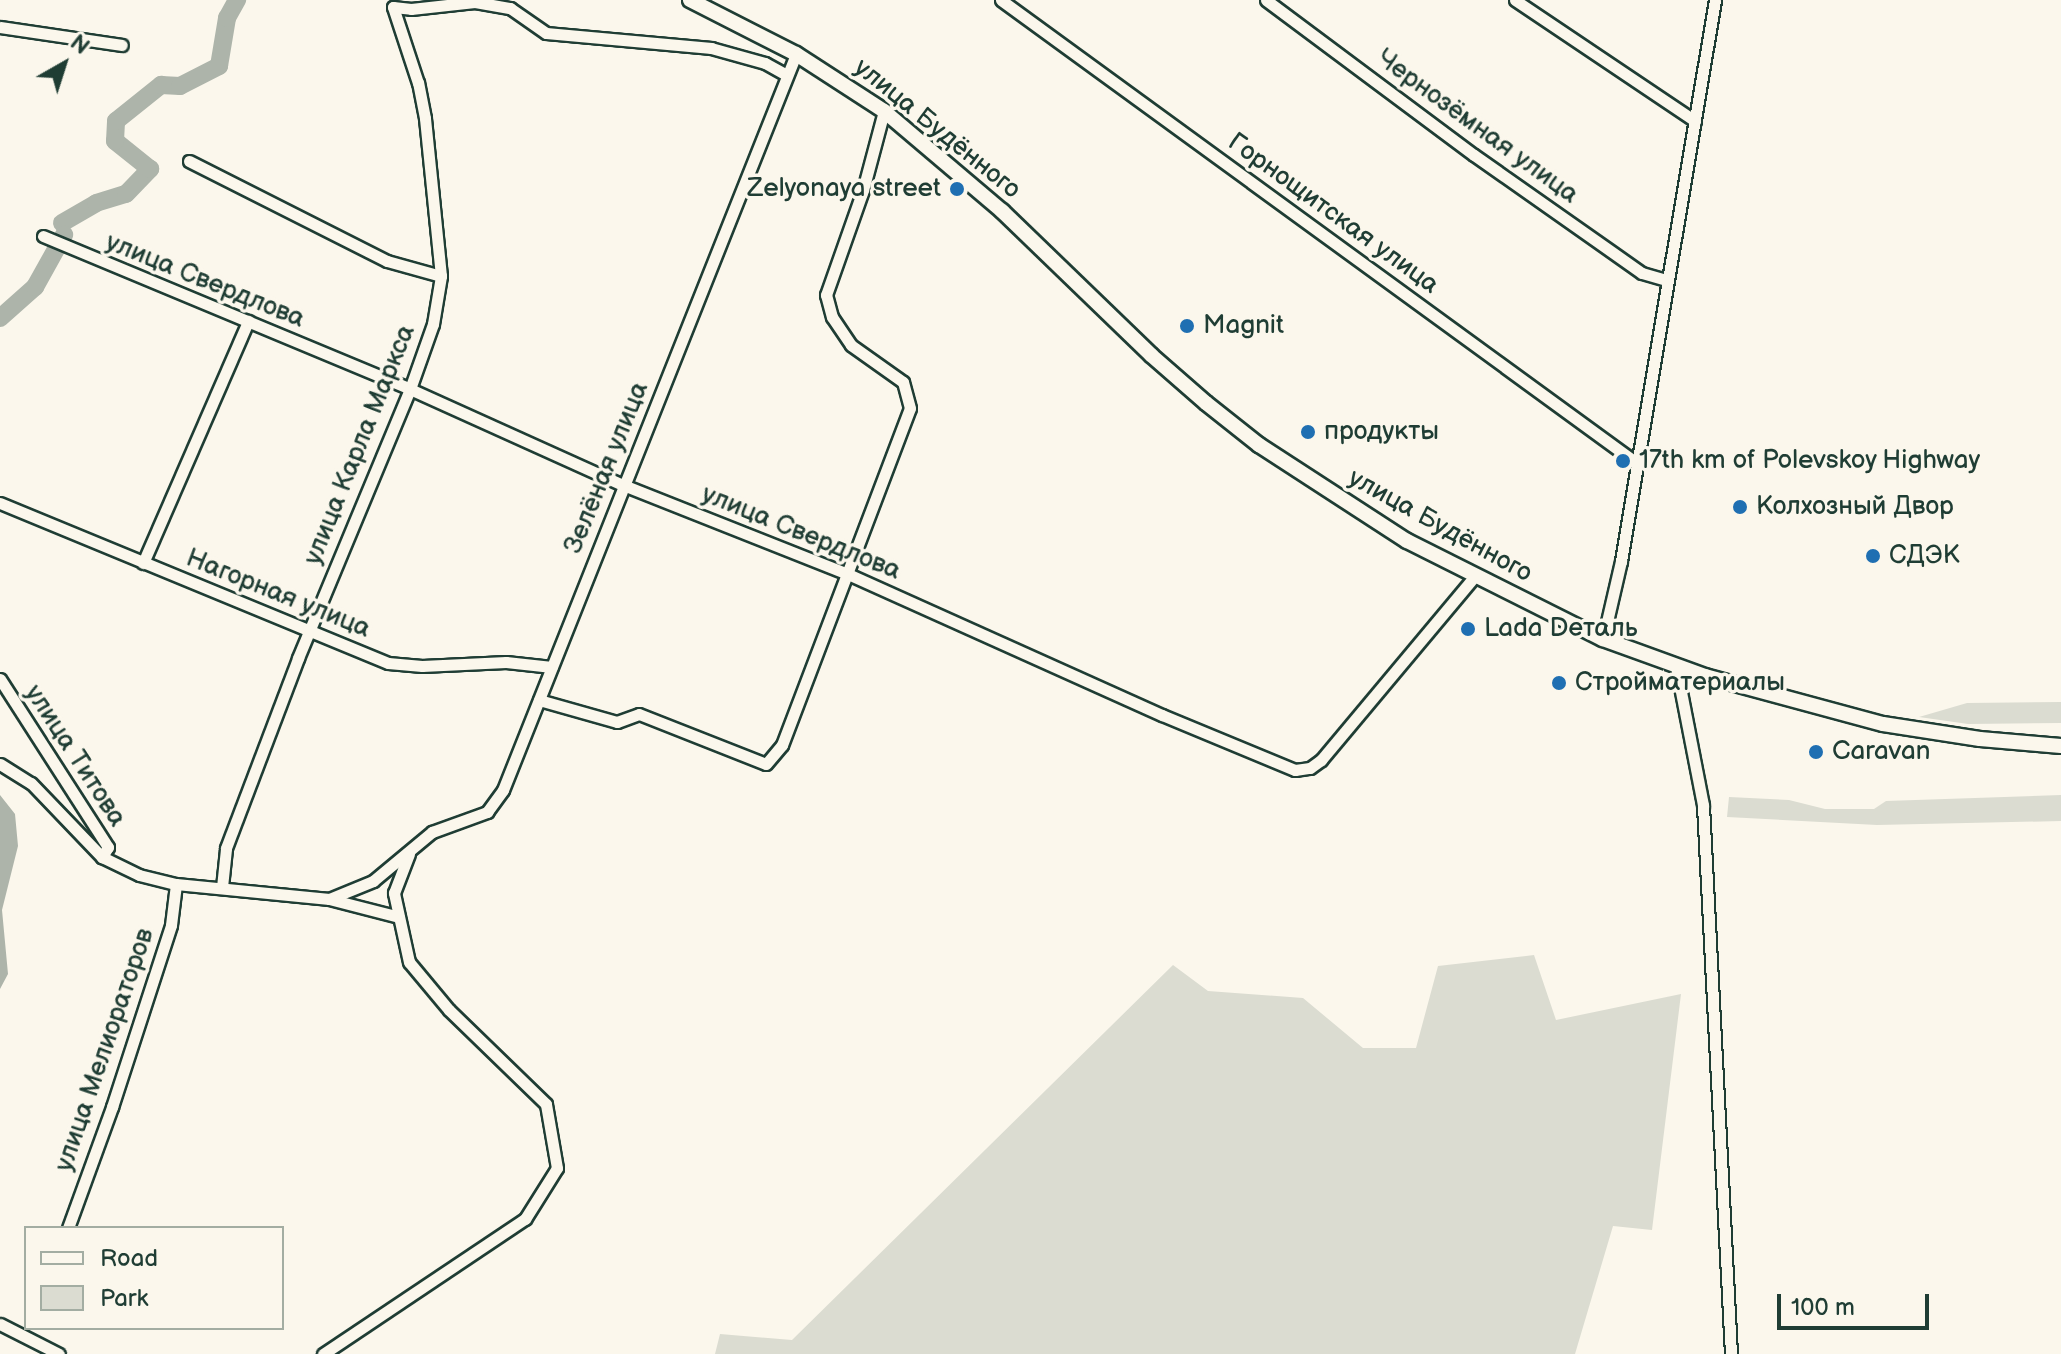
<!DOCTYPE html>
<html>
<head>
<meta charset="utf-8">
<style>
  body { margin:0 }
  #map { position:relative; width:2061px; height:1354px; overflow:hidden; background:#fbf7ec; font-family:"Balsamiq Sans",sans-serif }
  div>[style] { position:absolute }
  .green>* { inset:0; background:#dbdcd1 }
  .water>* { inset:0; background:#adb4aa }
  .river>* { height:18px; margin:-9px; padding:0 9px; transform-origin:9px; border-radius:9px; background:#adb4aa }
  .roads { filter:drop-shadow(2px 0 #1f3d34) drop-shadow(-2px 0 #1f3d34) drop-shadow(0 2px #1f3d34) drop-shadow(0 -2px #1f3d34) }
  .minor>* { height:11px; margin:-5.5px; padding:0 5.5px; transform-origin:5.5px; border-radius:5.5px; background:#fbf7ec }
  .major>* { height:14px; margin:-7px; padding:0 7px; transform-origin:7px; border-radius:7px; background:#fbf7ec }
  .dots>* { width:22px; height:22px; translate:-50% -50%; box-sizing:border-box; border:4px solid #fbf7ec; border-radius:50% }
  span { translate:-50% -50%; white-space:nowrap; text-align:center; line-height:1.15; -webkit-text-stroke:7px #fbf7ec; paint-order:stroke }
  .street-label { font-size:26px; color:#1f3d34 }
  .poi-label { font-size:26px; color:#1f3d34 }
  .right { translate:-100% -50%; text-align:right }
  .left { translate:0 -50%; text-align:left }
  .legend { position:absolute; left:24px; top:1226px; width:260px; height:104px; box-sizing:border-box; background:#fbf7ec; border:2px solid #a3ada2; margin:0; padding:10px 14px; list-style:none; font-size:24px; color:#1f3d34 }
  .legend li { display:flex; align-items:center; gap:16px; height:40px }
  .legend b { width:40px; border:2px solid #a3ada2 }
  .north { position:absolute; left:24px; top:24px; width:80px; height:80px; -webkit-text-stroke:6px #fbf7ec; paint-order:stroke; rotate:39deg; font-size:22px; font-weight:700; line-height:32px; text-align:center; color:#1f3d34 }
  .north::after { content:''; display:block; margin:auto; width:28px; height:36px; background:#1f3d34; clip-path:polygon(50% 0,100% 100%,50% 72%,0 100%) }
  .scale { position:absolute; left:1777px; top:1294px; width:152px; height:36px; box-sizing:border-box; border:4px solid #1f3d34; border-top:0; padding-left:10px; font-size:24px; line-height:28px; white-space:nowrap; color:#1f3d34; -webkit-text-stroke:6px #fbf7ec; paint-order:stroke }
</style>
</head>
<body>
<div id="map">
  <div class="green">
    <i style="clip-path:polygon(2061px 702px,2061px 723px,1968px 724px,1919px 717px,1967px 703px)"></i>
    <i style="clip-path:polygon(2061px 795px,2061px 821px,1877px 825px,1727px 817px,1729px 797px,1789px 800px,1825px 809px,1874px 809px,1886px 801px)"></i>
    <i style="clip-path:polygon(1534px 955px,1556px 1020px,1681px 994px,1652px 1230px,1613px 1226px,1575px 1354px,715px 1354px,720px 1334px,792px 1340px,1173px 965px,1208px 991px,1303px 998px,1363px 1048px,1416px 1048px,1438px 966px)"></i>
  </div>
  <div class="water">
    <i style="clip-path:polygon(0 795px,15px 814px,18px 846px,2px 910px,8px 974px,0 989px)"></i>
  </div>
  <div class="river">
    <i style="left:62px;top:223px;width:39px;rotate:-30deg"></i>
    <i style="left:96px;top:203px;width:31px;rotate:-17deg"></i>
    <i style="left:126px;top:194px;width:35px;rotate:-46deg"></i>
    <i style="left:150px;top:169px;width:45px;rotate:-141.3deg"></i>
    <i style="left:115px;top:141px;width:20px;rotate:-87deg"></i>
    <i style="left:116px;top:121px;width:58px;rotate:-38.7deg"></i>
    <i style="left:161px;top:85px;width:19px;rotate:3deg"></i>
    <i style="left:180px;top:86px;width:44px;rotate:-27.1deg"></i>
    <i style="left:219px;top:66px;width:49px;rotate:-80.5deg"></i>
    <i style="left:227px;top:18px;width:21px;rotate:-61deg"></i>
    <i style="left:0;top:318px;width:47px;rotate:-41.5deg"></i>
    <i style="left:35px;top:287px;width:60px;rotate:-60.9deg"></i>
  </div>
  <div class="roads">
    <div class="minor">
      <i style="left:1001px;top:0;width:788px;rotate:36.07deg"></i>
      <i style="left:1266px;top:0;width:259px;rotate:36.7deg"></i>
      <i style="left:1474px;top:155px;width:205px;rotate:35.1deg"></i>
      <i style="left:1642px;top:273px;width:26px;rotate:16deg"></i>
      <i style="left:1515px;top:0;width:217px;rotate:33.9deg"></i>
      <i style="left:393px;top:7px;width:18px;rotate:6deg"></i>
      <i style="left:411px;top:9px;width:64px;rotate:-6.2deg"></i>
      <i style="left:475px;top:2px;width:36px;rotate:10deg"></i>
      <i style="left:510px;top:8px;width:44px;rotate:34.8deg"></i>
      <i style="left:546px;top:33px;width:166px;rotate:5.2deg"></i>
      <i style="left:711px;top:48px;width:56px;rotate:15.5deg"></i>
      <i style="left:765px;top:63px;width:25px;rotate:29deg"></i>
      <i style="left:0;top:27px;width:123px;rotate:8.4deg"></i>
      <i style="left:189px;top:161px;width:222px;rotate:26.8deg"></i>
      <i style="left:387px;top:261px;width:56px;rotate:15.5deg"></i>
      <i style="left:43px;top:236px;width:398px;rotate:22.6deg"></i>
      <i style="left:410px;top:389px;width:234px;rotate:24.3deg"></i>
      <i style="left:623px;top:485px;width:242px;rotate:21.6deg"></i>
      <i style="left:848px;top:574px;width:344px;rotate:24.2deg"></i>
      <i style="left:1162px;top:715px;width:144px;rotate:22.5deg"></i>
      <i style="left:1295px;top:770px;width:15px;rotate:-8deg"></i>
      <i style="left:1310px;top:768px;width:14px;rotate:-36deg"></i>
      <i style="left:1321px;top:760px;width:239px;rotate:-50.1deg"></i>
      <i style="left:0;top:503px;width:420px;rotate:22.4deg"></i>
      <i style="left:388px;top:663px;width:34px;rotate:5deg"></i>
      <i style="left:422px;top:666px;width:84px;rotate:-2.7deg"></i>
      <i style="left:506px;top:662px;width:46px;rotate:6.2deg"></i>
      <i style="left:143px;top:563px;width:264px;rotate:-66.5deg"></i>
      <i style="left:1603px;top:639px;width:80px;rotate:-77deg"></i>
      <i style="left:1621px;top:561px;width:569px;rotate:-80.49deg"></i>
      <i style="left:1676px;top:666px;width:142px;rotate:79deg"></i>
      <i style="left:1703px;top:805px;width:550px;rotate:87.08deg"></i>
      <i style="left:0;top:679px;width:200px;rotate:57.3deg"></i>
      <i style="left:108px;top:847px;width:12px;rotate:121deg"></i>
      <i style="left:539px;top:700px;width:81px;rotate:15.8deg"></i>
      <i style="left:617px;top:722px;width:23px;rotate:-20deg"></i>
      <i style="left:639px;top:714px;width:136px;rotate:21.5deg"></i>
      <i style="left:766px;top:764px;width:25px;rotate:-50deg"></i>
      <i style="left:782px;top:745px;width:360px;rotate:-69.2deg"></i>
      <i style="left:910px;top:408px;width:27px;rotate:-105deg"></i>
      <i style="left:903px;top:382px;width:64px;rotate:-144.6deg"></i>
      <i style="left:851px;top:345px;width:34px;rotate:-124deg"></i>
      <i style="left:832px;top:317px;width:23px;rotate:-105deg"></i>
      <i style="left:826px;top:295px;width:111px;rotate:-70.6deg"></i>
      <i style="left:863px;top:190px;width:82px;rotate:-75.1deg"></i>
      <i style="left:0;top:764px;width:36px;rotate:32deg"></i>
      <i style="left:31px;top:783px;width:103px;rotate:46.2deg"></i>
      <i style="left:102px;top:857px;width:41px;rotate:25.9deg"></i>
      <i style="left:139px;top:875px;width:38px;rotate:14deg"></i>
      <i style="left:176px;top:884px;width:154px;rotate:5.6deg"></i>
      <i style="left:329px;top:899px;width:72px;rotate:14.4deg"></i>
      <i style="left:222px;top:887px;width:39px;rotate:-84deg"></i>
      <i style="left:226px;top:848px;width:203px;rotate:-69.2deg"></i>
      <i style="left:298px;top:658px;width:291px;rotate:-67.4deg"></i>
      <i style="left:410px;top:389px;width:69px;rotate:-70.5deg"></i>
      <i style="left:433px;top:324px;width:49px;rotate:-80.5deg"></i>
      <i style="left:441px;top:276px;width:159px;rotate:-95.8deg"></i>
      <i style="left:425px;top:118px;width:36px;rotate:-101deg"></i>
      <i style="left:418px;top:83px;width:80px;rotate:-108.2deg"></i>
      <i style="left:329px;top:899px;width:48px;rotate:-22.2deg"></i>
      <i style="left:373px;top:881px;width:77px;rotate:-39.7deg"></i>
      <i style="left:432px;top:832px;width:59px;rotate:-20deg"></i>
      <i style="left:487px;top:812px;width:27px;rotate:-54deg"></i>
      <i style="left:503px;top:790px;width:792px;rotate:-68.29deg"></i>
      <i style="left:68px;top:1228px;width:129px;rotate:-70deg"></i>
      <i style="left:112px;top:1107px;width:191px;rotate:-72deg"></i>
      <i style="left:171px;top:925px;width:41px;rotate:-83deg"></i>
      <i style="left:0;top:1324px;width:66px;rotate:27deg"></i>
      <i style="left:323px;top:1354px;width:243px;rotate:-33.8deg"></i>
      <i style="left:525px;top:1219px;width:60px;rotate:-57.9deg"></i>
      <i style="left:557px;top:1168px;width:65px;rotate:-99.8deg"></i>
      <i style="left:546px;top:1104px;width:135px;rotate:-135.9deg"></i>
      <i style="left:449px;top:1010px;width:62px;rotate:-129.8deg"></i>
      <i style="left:409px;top:962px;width:71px;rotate:-102.3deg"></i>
      <i style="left:394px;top:893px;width:42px;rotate:-69deg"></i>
    </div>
    <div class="major">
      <i style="left:690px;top:0;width:119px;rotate:27deg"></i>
      <i style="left:796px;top:54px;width:105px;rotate:32.9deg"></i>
      <i style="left:884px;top:111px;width:155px;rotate:40.3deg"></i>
      <i style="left:1002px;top:211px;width:207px;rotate:44deg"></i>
      <i style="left:1151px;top:355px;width:73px;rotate:41.1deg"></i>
      <i style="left:1206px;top:403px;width:68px;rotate:38.4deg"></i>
      <i style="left:1259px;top:445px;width:176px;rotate:33deg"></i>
      <i style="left:1407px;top:541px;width:219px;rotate:26.6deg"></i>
      <i style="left:1603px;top:639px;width:109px;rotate:19.9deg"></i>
      <i style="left:1705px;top:676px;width:184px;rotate:15.1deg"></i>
      <i style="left:1883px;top:724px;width:98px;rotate:8.8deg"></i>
      <i style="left:1980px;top:739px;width:81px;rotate:4.9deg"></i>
    </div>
  </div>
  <div class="dots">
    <i style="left:957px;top:189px;background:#1f6fb2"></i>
    <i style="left:1187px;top:326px;background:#1f6fb2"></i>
    <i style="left:1308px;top:432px;background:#1f6fb2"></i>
    <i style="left:1623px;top:461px;background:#1f6fb2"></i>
    <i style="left:1740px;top:507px;background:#1f6fb2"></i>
    <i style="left:1873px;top:556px;background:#1f6fb2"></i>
    <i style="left:1468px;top:629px;background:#1f6fb2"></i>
    <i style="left:1559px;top:683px;background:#1f6fb2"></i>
    <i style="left:1816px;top:752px;background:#1f6fb2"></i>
  </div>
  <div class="street-label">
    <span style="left:1477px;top:127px;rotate:36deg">Чернозёмная улица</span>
    <span style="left:937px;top:129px;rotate:39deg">улица Будённого</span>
    <span style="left:1333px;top:214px;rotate:36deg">Горнощитская улица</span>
    <span style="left:205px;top:281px;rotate:22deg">улица Свердлова</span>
    <span style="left:360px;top:445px;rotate:-68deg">улица Карла Маркса</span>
    <span style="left:607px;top:468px;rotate:-68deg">Зелёная улица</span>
    <span style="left:1440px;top:526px;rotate:29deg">улица Будённого</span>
    <span style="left:801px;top:533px;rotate:22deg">улица Свердлова</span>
    <span style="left:278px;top:594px;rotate:22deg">Нагорная улица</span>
    <span style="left:75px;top:756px;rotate:57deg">улица Титова</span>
    <span style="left:105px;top:1050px;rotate:-71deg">улица Мелиораторов</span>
  </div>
  <div class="poi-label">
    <span class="right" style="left:941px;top:189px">Zelyonaya street</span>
    <span class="left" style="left:1203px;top:326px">Magnit</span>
    <span class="left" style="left:1324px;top:432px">продукты</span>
    <span class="left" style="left:1639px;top:461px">17th km of Polevskoy Highway</span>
    <span class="left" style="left:1756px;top:507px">Колхозный Двор</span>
    <span class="left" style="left:1889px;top:556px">СДЭК</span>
    <span class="left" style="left:1484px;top:629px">Lada Dеталь</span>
    <span class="left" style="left:1575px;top:683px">Стройматериалы</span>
    <span class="left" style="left:1832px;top:752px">Caravan</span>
  </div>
  <ul class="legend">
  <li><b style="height:10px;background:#fbf7ec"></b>Road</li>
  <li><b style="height:22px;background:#dbdcd1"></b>Park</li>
  </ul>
  <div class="north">N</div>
  <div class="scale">100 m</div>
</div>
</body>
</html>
